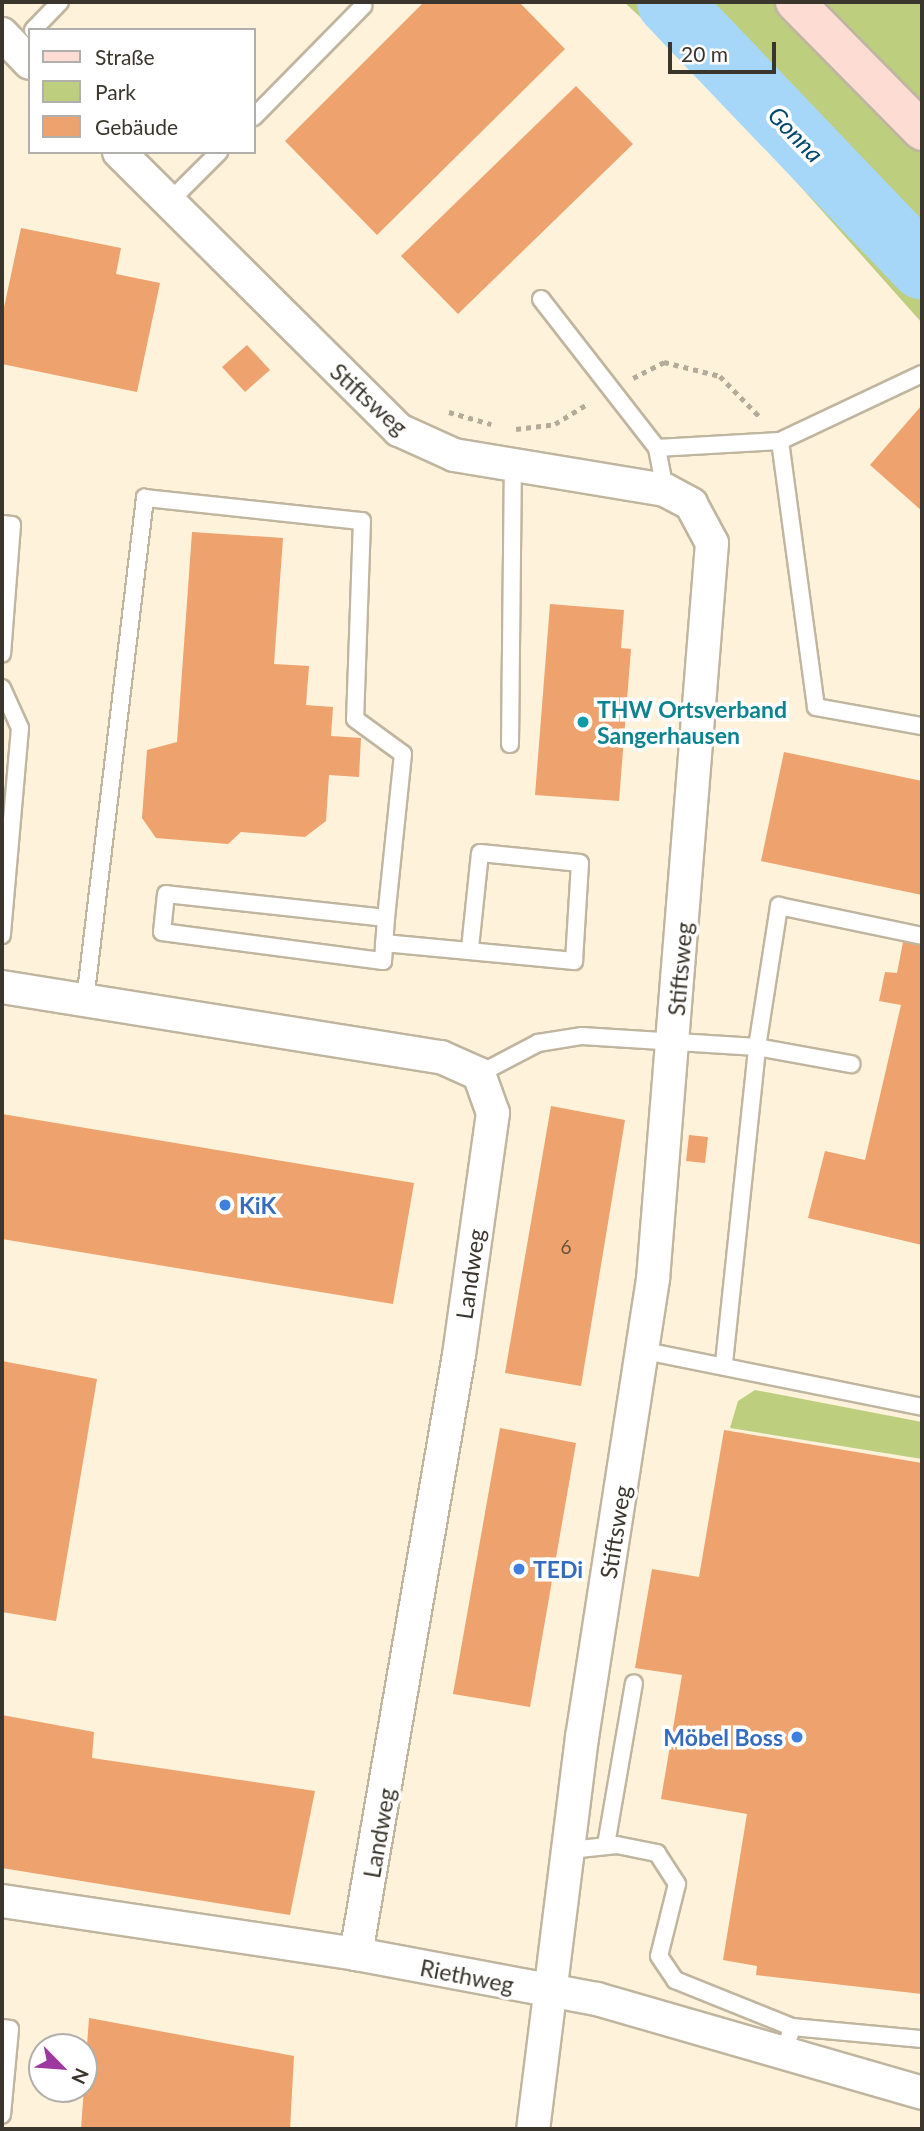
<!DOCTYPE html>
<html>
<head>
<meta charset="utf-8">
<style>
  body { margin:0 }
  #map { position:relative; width:924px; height:2131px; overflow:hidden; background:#fef2db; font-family:Lato,sans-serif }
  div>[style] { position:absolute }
  .green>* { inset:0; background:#bece7f }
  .river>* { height:65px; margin:-32.5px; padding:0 32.5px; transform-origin:32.5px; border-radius:32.5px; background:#a6d6f8 }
  .building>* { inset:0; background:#eea26d }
  .path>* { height:4.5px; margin-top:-2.25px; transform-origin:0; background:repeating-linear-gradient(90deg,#b4ab9a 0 5px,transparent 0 10px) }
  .roads { filter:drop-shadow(2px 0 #c0b59f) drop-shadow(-2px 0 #c0b59f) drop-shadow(0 2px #c0b59f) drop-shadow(0 -2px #c0b59f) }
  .service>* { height:16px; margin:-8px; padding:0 8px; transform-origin:8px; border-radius:8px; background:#fff }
  .minor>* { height:32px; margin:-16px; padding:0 16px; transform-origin:16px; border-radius:16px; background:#fff }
  .secondary>* { height:38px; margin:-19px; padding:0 19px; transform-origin:19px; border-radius:19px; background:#fdddd3 }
  .dots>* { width:19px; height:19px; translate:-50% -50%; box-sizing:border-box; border:4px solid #fff; border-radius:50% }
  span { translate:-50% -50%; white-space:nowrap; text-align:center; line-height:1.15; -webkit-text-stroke:7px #fff; paint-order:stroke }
  .number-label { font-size:19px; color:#67513d }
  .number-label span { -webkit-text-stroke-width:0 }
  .street-label { font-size:23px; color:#3a362d }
  .culture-label { font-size:23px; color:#0d838f; font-weight:700 }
  .left { translate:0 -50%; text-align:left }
  .shop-label { font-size:23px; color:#366cbe; font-weight:700 }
  .right { translate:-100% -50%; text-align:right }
  .water-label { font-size:24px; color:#00486c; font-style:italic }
  .frame { position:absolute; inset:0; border:4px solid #3a362d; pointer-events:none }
  .legend { position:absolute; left:28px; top:28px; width:228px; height:126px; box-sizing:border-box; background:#fff; border:2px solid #b0afab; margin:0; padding:9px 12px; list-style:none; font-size:21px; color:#3a362d }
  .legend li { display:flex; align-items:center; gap:14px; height:35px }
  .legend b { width:35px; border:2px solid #b0afab }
  .north { position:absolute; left:28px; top:2033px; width:70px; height:70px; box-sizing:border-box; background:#fff; border:2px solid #b0afab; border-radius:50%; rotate:115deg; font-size:19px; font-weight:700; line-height:28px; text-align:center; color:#3a362d }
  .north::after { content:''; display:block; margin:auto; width:24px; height:32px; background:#9d399e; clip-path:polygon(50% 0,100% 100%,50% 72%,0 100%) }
  .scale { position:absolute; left:668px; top:42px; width:108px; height:32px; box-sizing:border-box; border:4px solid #3a362d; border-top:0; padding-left:9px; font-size:21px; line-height:24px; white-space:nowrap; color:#3a362d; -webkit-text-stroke:5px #fff; paint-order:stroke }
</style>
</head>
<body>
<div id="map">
  <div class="green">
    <i style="clip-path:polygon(624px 2px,922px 2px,922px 323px,693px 66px)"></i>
    <i style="clip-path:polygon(755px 1390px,922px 1422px,922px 1459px,730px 1428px,738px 1401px)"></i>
  </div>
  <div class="river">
    <i style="left:669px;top:2px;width:366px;rotate:46.3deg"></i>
  </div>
  <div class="building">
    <i style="clip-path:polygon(424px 2px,519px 2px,565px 49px,377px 235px,285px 141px)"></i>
    <i style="clip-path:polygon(576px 86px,633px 144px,458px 314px,401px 256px)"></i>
    <i style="clip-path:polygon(21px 228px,121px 248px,116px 274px,160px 283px,137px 392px,2px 364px,2px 317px)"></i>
    <i style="clip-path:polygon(247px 345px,270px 370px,245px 392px,222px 367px)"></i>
    <i style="clip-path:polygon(922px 405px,922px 511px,870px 465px)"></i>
    <i style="clip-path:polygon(192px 532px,283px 538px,274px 664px,309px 666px,306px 705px,333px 707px,331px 736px,361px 738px,359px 777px,329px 775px,326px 821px,305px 837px,241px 832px,228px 844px,156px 838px,142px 818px,147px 750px,177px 742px)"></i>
    <i style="clip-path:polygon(550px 604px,624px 610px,621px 648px,631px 649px,619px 801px,535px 795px)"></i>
    <i style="clip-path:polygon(784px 752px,922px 781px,922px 895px,761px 861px)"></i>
    <i style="clip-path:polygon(904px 937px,922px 941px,922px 1245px,808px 1218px,825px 1151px,865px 1160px,901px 1005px,879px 1001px,885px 972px,897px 973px)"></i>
    <i style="clip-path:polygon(551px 1106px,625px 1120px,581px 1386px,505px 1373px)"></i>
    <i style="clip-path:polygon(2px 1114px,414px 1183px,393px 1304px,2px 1239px)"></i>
    <i style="clip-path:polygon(689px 1135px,708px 1137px,705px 1163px,686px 1161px)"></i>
    <i style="clip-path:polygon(2px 1361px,97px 1379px,56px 1621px,2px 1612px)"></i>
    <i style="clip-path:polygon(500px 1428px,576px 1443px,530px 1707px,453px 1694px)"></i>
    <i style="clip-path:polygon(724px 1430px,922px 1463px,922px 1994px,756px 1975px,757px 1966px,723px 1960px,747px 1814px,661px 1799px,682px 1675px,635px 1668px,652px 1569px,699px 1577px)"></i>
    <i style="clip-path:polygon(2px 1715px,94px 1732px,92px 1758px,315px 1791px,290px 1915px,2px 1868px)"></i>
    <i style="clip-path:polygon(89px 2018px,294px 2056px,290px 2129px,81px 2129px)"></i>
  </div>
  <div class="path">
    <i style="left:633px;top:378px;width:35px;rotate:-27deg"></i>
    <i style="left:664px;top:362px;width:58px;rotate:14deg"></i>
    <i style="left:720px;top:376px;width:56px;rotate:45.7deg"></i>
    <i style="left:449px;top:412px;width:44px;rotate:15.9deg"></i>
    <i style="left:516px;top:429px;width:39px;rotate:-7deg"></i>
    <i style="left:555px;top:424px;width:40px;rotate:-32deg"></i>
  </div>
  <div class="roads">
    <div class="service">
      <i style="left:33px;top:30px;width:39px;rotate:-46deg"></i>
      <i style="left:254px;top:117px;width:156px;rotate:-45.5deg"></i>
      <i style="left:169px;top:202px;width:71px;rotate:-45deg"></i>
      <i style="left:541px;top:299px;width:189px;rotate:52.1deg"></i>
      <i style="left:780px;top:441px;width:268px;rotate:82.3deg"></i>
      <i style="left:816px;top:707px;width:108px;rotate:10.2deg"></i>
      <i style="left:665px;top:490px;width:43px;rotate:-100.8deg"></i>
      <i style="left:657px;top:448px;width:123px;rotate:-3.3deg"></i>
      <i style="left:780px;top:441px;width:157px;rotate:-25.3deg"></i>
      <i style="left:2px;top:524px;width:10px;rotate:6deg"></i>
      <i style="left:12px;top:525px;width:129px;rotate:94.4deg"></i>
      <i style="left:2px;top:688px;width:44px;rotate:65.8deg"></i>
      <i style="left:20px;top:728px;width:208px;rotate:95deg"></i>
      <i style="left:510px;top:744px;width:277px;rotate:-89.4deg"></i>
      <i style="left:384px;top:943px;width:191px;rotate:5.4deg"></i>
      <i style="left:574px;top:961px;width:98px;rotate:-86.5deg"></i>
      <i style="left:580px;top:863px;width:100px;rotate:-174.3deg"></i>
      <i style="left:480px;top:853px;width:96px;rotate:96deg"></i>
      <i style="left:85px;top:1001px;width:507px;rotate:-83.2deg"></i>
      <i style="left:145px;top:498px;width:218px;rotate:6.1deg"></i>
      <i style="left:362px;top:521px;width:198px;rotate:92deg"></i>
      <i style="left:355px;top:719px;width:59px;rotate:36.1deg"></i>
      <i style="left:403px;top:754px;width:165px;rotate:95.9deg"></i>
      <i style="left:386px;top:918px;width:221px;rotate:-173.8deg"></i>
      <i style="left:166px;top:894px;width:38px;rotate:96deg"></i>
      <i style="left:162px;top:932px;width:223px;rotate:7.5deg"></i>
      <i style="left:383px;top:961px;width:43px;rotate:-86deg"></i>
      <i style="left:479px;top:1074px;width:67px;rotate:-27.7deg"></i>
      <i style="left:538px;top:1043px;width:45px;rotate:-9deg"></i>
      <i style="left:582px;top:1036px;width:175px;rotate:3.6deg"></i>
      <i style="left:757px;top:1047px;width:143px;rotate:-81.1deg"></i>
      <i style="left:779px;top:906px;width:146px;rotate:11.8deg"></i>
      <i style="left:645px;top:1351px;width:283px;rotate:11.4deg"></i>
      <i style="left:724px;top:1363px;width:318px;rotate:-84deg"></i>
      <i style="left:757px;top:1047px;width:96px;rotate:10.3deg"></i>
      <i style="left:606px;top:1845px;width:164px;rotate:-80.2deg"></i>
      <i style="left:570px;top:1850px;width:47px;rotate:-6.1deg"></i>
      <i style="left:617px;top:1845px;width:41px;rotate:11.3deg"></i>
      <i style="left:657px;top:1853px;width:37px;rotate:57deg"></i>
      <i style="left:677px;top:1884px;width:74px;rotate:104deg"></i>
      <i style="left:659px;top:1956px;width:29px;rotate:56deg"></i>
      <i style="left:675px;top:1980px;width:126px;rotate:21.9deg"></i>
      <i style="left:2px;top:2028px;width:8px;rotate:7deg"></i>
      <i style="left:10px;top:2029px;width:86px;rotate:95.3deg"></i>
      <i style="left:789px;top:2037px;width:10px;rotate:-73deg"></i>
      <i style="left:792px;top:2027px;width:131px;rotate:5.3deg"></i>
    </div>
    <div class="minor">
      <i style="left:2px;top:34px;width:40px;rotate:46deg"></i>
      <i style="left:119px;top:152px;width:395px;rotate:44.8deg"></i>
      <i style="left:399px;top:430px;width:60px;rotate:24.4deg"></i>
      <i style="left:454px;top:455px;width:214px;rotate:9.4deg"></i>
      <i style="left:665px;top:490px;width:30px;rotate:28deg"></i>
      <i style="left:691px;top:504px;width:44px;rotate:61.7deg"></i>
      <i style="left:712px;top:543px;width:738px;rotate:94.58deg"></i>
      <i style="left:653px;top:1279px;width:463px;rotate:98.8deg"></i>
      <i style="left:582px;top:1737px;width:395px;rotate:97.1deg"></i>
      <i style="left:2px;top:987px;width:445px;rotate:9.1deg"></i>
      <i style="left:441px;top:1057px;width:42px;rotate:24.1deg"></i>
      <i style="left:479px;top:1074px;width:41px;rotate:70.3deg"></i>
      <i style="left:493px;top:1113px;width:244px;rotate:98deg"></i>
      <i style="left:459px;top:1355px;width:608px;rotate:99.76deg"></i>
      <i style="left:2px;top:1901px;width:358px;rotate:8.5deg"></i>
      <i style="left:356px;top:1954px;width:245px;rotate:10.6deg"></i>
      <i style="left:597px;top:1999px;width:338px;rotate:16.1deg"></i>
    </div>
    <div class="secondary">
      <i style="left:795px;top:2px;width:181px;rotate:45.4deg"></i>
    </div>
  </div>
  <div class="dots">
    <i style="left:583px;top:722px;background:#0f9aa8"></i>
    <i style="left:225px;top:1205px;background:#3f7fe0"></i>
    <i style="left:519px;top:1569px;background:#3f7fe0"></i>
    <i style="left:797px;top:1737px;background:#3f7fe0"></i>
  </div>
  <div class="number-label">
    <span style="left:566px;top:1247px">6</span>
  </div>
  <div class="street-label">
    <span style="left:369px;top:399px;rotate:42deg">Stiftsweg</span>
    <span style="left:680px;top:969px;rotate:-85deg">Stiftsweg</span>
    <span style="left:470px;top:1274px;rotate:-82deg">Landweg</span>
    <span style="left:615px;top:1532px;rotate:-81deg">Stiftsweg</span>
    <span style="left:379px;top:1833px;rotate:-80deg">Landweg</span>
    <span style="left:467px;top:1976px;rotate:11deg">Riethweg</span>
  </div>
  <div class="culture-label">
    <span class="left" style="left:597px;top:722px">THW Ortsverband<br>Sangerhausen</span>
  </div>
  <div class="shop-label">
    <span class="left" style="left:239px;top:1205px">KiK</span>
    <span class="left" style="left:533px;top:1569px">TEDi</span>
    <span class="right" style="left:783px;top:1737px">Möbel Boss</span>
  </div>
  <div class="water-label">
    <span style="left:796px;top:134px;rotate:46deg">Gonna</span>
  </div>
  <div class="frame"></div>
  <ul class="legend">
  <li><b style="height:9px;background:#fdddd3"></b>Straße</li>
  <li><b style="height:19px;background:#bece7f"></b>Park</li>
  <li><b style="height:19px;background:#eea26d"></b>Gebäude</li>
  </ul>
  <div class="north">N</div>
  <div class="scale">20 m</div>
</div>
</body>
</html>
